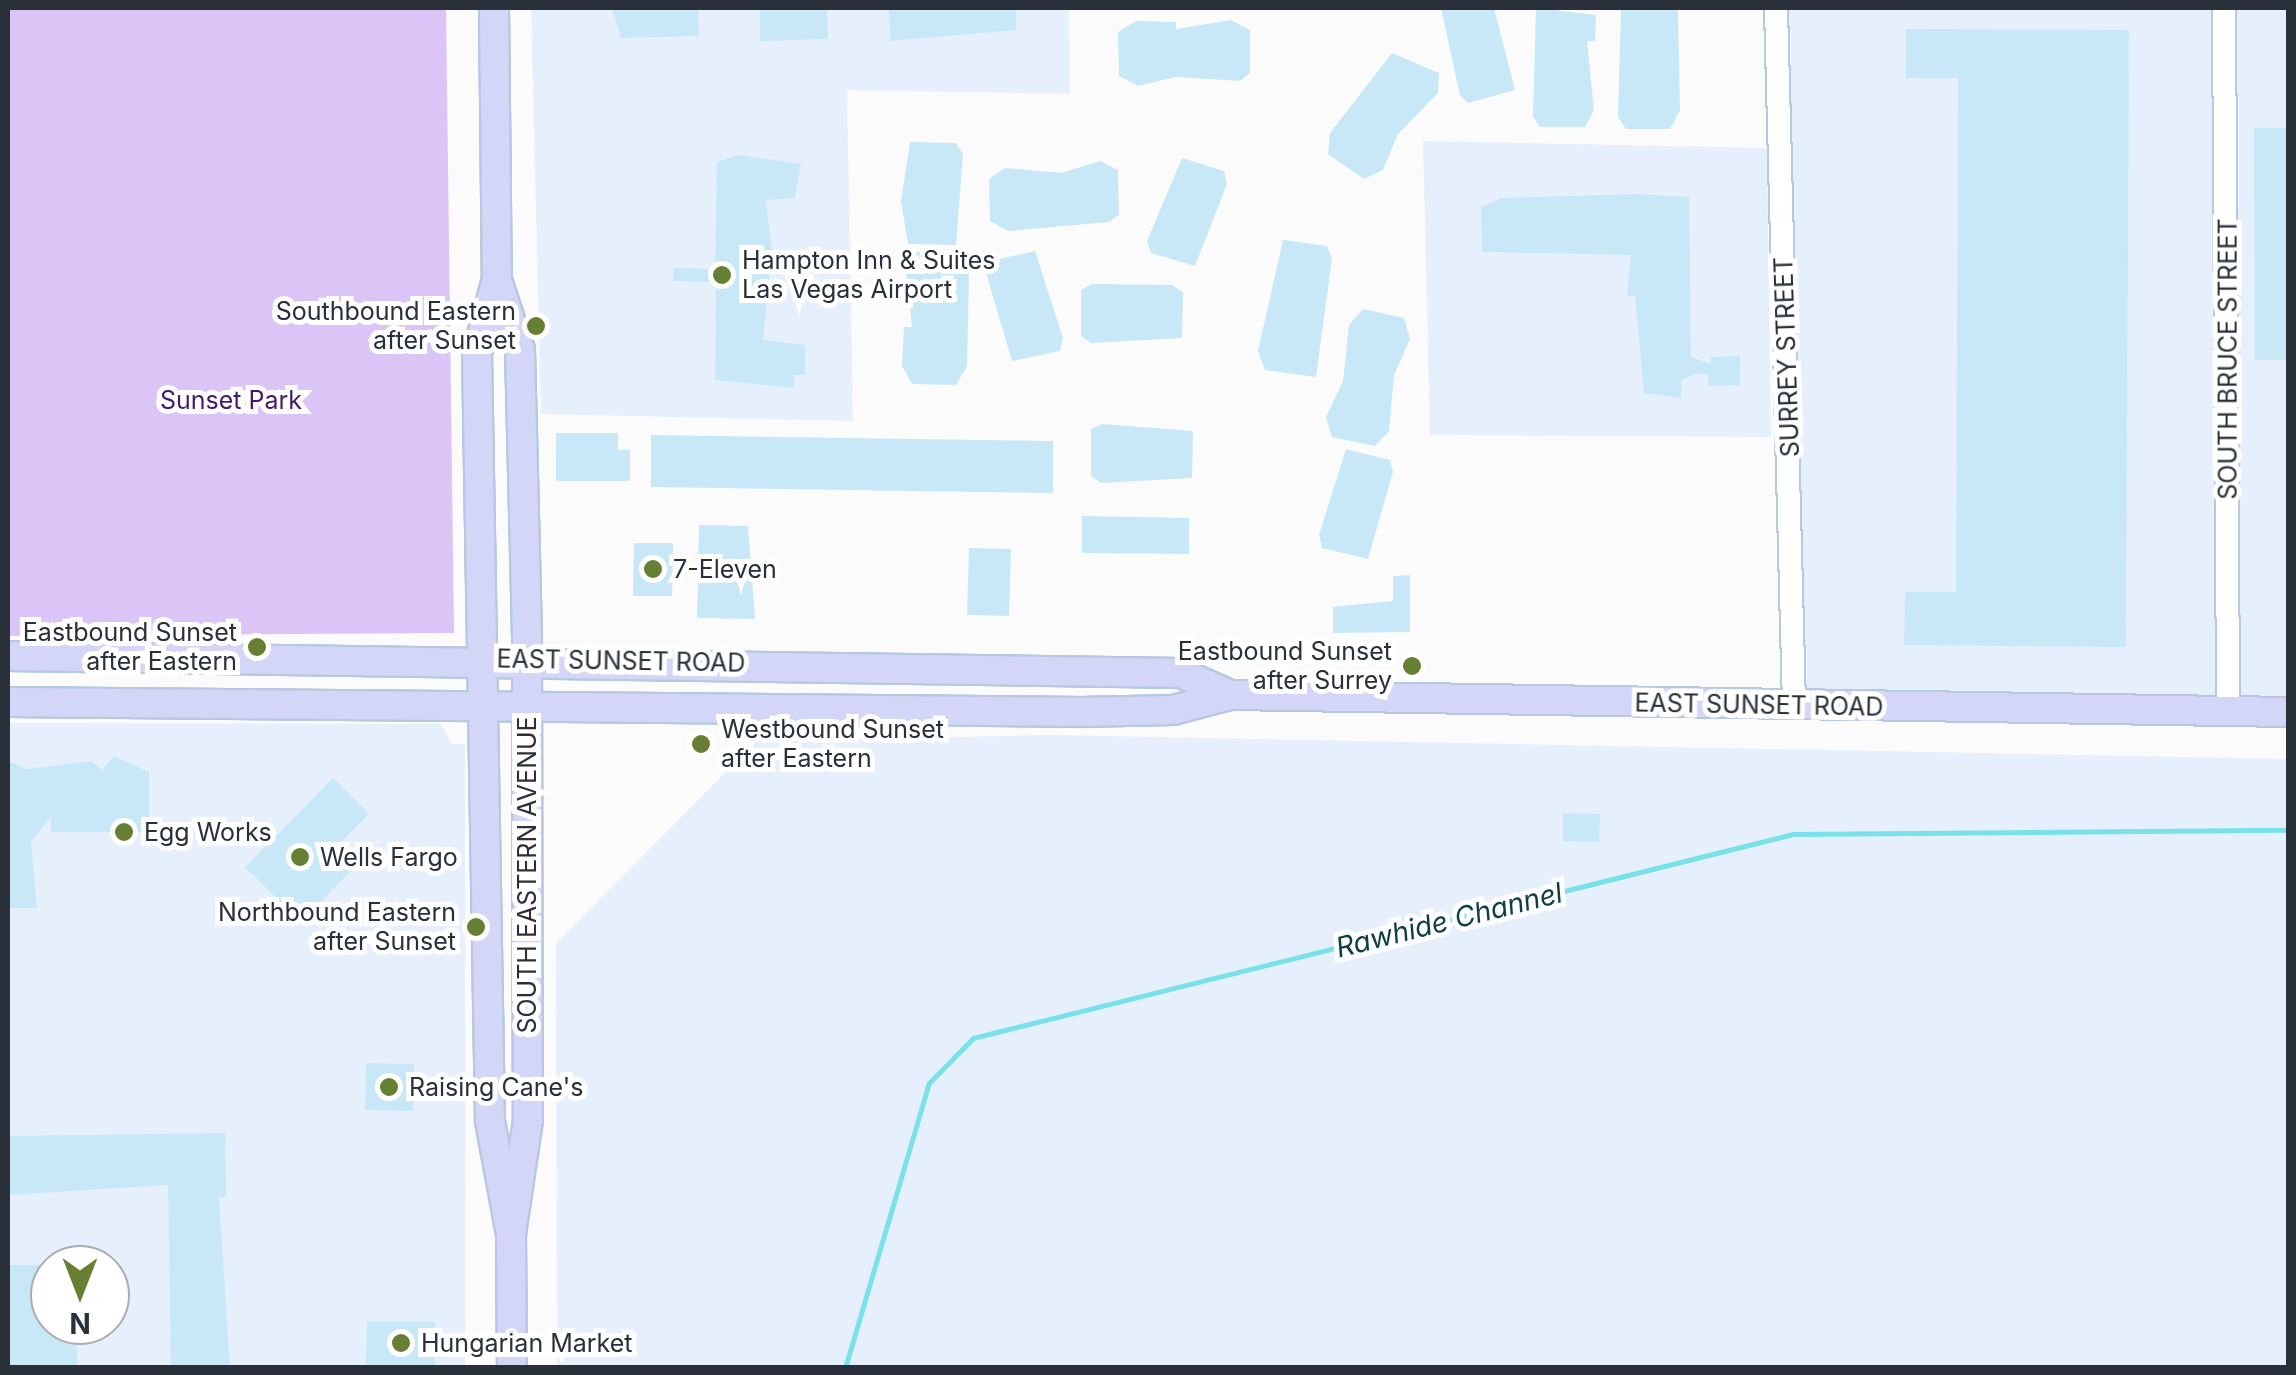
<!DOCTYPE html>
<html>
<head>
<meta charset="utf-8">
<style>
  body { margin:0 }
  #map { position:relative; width:2296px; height:1375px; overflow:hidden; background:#fbfbfb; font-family:Inter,sans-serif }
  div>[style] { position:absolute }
  .built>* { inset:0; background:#e6f0fc }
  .green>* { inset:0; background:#dbc4f6 }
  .stream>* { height:5px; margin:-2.5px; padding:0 2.5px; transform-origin:2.5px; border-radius:2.5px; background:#79e1ea }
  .building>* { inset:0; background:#c9e8f7 }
  .roads { filter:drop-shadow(2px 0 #b7c9e0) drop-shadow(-2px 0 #b7c9e0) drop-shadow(0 2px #b7c9e0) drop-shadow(0 -2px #b7c9e0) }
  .minor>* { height:22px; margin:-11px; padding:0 11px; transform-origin:11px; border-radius:11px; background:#fff }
  .major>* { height:28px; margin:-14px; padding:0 14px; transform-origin:14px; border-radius:14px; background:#d3d6f6 }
  .dots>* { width:28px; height:28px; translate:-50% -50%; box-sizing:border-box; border:5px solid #fff; border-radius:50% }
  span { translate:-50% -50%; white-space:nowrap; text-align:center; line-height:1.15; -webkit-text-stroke:10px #fff; paint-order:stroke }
  .poi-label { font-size:25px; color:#293039 }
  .left { translate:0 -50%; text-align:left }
  .right { translate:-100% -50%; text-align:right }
  .street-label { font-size:25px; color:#293039 }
  .park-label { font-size:25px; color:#451b67 }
  .water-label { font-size:28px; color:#0c3e42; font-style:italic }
  .frame { position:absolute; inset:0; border:10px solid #293039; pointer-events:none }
  .north { position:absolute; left:30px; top:1245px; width:100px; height:100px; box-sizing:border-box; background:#fff; border:2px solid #a9acb0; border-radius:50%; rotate:180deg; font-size:28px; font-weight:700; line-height:40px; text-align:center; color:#293039 }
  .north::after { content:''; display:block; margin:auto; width:35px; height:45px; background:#677f32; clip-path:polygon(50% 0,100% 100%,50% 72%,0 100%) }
</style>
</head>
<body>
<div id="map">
  <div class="built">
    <i style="clip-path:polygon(531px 8px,1069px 8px,1070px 94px,847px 90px,853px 421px,541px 414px)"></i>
    <i style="clip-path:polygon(1776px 8px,2288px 8px,2288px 708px,1794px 706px)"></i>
    <i style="clip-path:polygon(1423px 141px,1767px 148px,1771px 437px,1430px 435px)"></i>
    <i style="clip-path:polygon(evenodd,8px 723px,441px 724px,452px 744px,465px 744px,465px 1367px,8px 1368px,8px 723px,50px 1265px,110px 1265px,110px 1325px,50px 1325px,50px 1265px)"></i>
    <i style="clip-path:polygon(1052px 735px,2288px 759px,2288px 1367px,557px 1367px,556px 943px,757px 741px)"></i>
  </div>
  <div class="green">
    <i style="clip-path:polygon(8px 8px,446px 8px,454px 633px,8px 636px)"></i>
  </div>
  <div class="stream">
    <i style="left:845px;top:1368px;width:297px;rotate:-73.6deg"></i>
    <i style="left:929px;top:1083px;width:63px;rotate:-45.6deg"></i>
    <i style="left:973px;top:1038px;width:845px;rotate:-13.97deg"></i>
    <i style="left:1793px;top:834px;width:495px;rotate:-0.5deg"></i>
  </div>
  <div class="building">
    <i style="clip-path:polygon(612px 8px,698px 8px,699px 36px,621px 38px)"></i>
    <i style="clip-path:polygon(760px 8px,827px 8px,828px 39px,760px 41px)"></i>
    <i style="clip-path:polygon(889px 8px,1016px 8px,1016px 30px,890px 41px)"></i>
    <i style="clip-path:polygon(1441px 8px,1494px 8px,1515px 90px,1468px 103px,1460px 95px)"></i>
    <i style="clip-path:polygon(1536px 8px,1596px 15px,1595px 41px,1587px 41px,1594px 110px,1585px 127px,1540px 127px,1533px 117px)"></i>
    <i style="clip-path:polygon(1621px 8px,1678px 9px,1680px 111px,1670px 129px,1626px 129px,1618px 117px)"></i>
    <i style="clip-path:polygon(1231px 20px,1250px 30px,1250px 73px,1240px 81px,1176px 77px,1138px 86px,1119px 76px,1118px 32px,1136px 21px,1176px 22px,1176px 29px)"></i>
    <i style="clip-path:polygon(1906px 29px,2129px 30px,2126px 647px,1904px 645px,1905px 592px,1956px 592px,1958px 78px,1906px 78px)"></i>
    <i style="clip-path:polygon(1392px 53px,1439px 73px,1438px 93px,1398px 134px,1383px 170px,1364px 179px,1328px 154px,1330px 133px)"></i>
    <i style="clip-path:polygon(2254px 128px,2288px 128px,2288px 360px,2255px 360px)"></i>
    <i style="clip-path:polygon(910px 142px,956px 143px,963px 154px,956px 245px,908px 244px,901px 201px)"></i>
    <i style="clip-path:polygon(738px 155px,801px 164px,795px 198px,766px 200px,772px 252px,763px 340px,805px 345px,805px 375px,794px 375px,794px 388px,715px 380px,716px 282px,673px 281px,673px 268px,715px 269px,717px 162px)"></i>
    <i style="clip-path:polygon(1182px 158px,1224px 171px,1227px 184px,1195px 266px,1151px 253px,1147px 241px)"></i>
    <i style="clip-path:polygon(1100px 161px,1118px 170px,1119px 215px,1109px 222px,1008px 231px,990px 221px,989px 179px,1005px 168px,1061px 173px)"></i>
    <i style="clip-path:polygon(1638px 194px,1689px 197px,1691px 357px,1711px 364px,1711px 357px,1740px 356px,1740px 385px,1708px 386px,1708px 374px,1694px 374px,1681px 381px,1681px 398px,1644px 393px,1635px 296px,1627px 296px,1631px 255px,1482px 252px,1481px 207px,1501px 198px)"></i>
    <i style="clip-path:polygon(1283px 240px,1327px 246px,1332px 258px,1316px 377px,1265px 370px,1258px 351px)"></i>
    <i style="clip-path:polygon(1035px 251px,1063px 338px,1060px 351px,1012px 361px,986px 273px,990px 261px)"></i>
    <i style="clip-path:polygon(916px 252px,954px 253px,969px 272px,967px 366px,956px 385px,912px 384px,902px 366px,904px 327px,912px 327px,906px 271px)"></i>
    <i style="clip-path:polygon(1092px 284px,1172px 285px,1183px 292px,1182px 338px,1091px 343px,1081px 336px,1081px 290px)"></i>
    <i style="clip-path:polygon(1363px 309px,1404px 318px,1410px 339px,1394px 375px,1389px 431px,1375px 446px,1332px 437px,1326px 417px,1343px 381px,1349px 325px)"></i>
    <i style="clip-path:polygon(1102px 424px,1193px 431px,1192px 478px,1101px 483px,1091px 476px,1091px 429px)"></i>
    <i style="clip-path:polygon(556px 433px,618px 433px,618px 450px,630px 450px,630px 481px,556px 481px)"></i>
    <i style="clip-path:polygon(651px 435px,1053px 441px,1053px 493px,651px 487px)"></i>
    <i style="clip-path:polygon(1346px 449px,1390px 460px,1393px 472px,1368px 559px,1322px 548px,1319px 535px)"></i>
    <i style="clip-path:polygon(1082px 516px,1189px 518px,1189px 554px,1082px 553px)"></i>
    <i style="clip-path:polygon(699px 525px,748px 526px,755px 619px,697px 618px)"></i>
    <i style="clip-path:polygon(634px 543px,673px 543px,672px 596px,633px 596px)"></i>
    <i style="clip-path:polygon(969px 548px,1011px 549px,1009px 616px,967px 615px)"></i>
    <i style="clip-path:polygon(1410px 575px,1410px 632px,1333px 633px,1333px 607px,1393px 601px,1393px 576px)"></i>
    <i style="clip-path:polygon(114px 756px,149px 772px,149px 832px,51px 832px,51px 817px,31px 842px,37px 908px,8px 908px,8px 761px,27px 769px,91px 761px,102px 770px)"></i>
    <i style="clip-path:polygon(333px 778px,369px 814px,335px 848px,355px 867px,301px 922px,245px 867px)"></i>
    <i style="clip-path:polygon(1563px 813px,1600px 814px,1599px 842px,1563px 841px)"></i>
    <i style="clip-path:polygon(366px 1063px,414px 1064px,413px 1111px,365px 1110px)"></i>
    <i style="clip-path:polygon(225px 1133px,226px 1197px,219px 1197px,230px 1368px,171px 1368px,168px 1185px,8px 1195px,8px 1136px)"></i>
    <i style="clip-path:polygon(8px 1265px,50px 1265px,50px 1325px,77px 1325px,77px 1368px,8px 1368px)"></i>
    <i style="clip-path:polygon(367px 1322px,435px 1322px,435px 1368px,366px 1365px)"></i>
  </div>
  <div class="roads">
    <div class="minor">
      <i style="left:1776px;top:8px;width:698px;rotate:88.52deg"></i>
      <i style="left:2224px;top:8px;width:703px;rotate:89.67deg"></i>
    </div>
    <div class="major">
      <i style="left:494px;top:8px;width:271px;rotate:89.4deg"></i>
      <i style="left:497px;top:279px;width:77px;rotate:105.1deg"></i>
      <i style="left:477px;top:353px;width:768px;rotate:89.03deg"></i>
      <i style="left:490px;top:1121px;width:115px;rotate:79.5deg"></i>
      <i style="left:497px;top:280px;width:74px;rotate:71.8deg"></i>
      <i style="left:520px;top:350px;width:289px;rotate:88.6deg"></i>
      <i style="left:527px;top:639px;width:481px;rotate:89.9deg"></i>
      <i style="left:528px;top:1120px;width:115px;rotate:98.5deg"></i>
      <i style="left:511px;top:1234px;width:134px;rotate:89.6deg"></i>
      <i style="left:8px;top:656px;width:1173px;rotate:0.83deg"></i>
      <i style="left:1181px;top:673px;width:54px;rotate:24.2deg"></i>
      <i style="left:8px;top:702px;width:1073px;rotate:0.53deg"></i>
      <i style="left:1081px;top:712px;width:92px;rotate:-1.2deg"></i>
      <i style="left:1173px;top:710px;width:59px;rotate:-14.7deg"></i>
      <i style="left:1230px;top:695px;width:1058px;rotate:0.92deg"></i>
    </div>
  </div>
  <div class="dots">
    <i style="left:722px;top:275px;background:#677f32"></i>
    <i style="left:536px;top:326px;background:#677f32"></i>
    <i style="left:653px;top:569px;background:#677f32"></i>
    <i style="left:257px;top:647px;background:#677f32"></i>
    <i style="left:1412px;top:666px;background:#677f32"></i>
    <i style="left:701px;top:744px;background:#677f32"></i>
    <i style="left:124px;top:832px;background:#677f32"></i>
    <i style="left:300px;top:857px;background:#677f32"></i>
    <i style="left:476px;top:927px;background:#677f32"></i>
    <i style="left:389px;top:1087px;background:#677f32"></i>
    <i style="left:401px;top:1343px;background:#677f32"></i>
  </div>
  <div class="poi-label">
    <span class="left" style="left:742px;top:275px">Hampton Inn &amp; Suites<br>Las Vegas Airport</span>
    <span class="right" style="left:516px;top:326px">Southbound Eastern<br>after Sunset</span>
    <span class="left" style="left:673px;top:569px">7-Eleven</span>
    <span class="right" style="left:237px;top:647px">Eastbound Sunset<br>after Eastern</span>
    <span class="right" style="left:1392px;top:666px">Eastbound Sunset<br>after Surrey</span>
    <span class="left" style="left:721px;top:744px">Westbound Sunset<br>after Eastern</span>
    <span class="left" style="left:144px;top:832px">Egg Works</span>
    <span class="left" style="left:320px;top:857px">Wells Fargo</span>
    <span class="right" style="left:456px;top:927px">Northbound Eastern<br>after Sunset</span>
    <span class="left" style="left:409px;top:1087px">Raising Cane's</span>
    <span class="left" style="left:421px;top:1343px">Hungarian Market</span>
  </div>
  <div class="street-label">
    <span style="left:1787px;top:357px;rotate:-92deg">SURREY STREET</span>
    <span style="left:2228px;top:359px;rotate:-90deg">SOUTH BRUCE STREET</span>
    <span style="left:621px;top:661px;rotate:1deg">EAST SUNSET ROAD</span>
    <span style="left:1759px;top:705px;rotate:1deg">EAST SUNSET ROAD</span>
    <span style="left:527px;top:875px;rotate:-90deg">SOUTH EASTERN AVENUE</span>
  </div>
  <div class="park-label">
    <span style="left:231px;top:400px">Sunset Park</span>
  </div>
  <div class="water-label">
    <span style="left:1449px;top:920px;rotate:-14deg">Rawhide Channel</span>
  </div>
  <div class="frame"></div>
  <div class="north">N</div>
</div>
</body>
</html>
